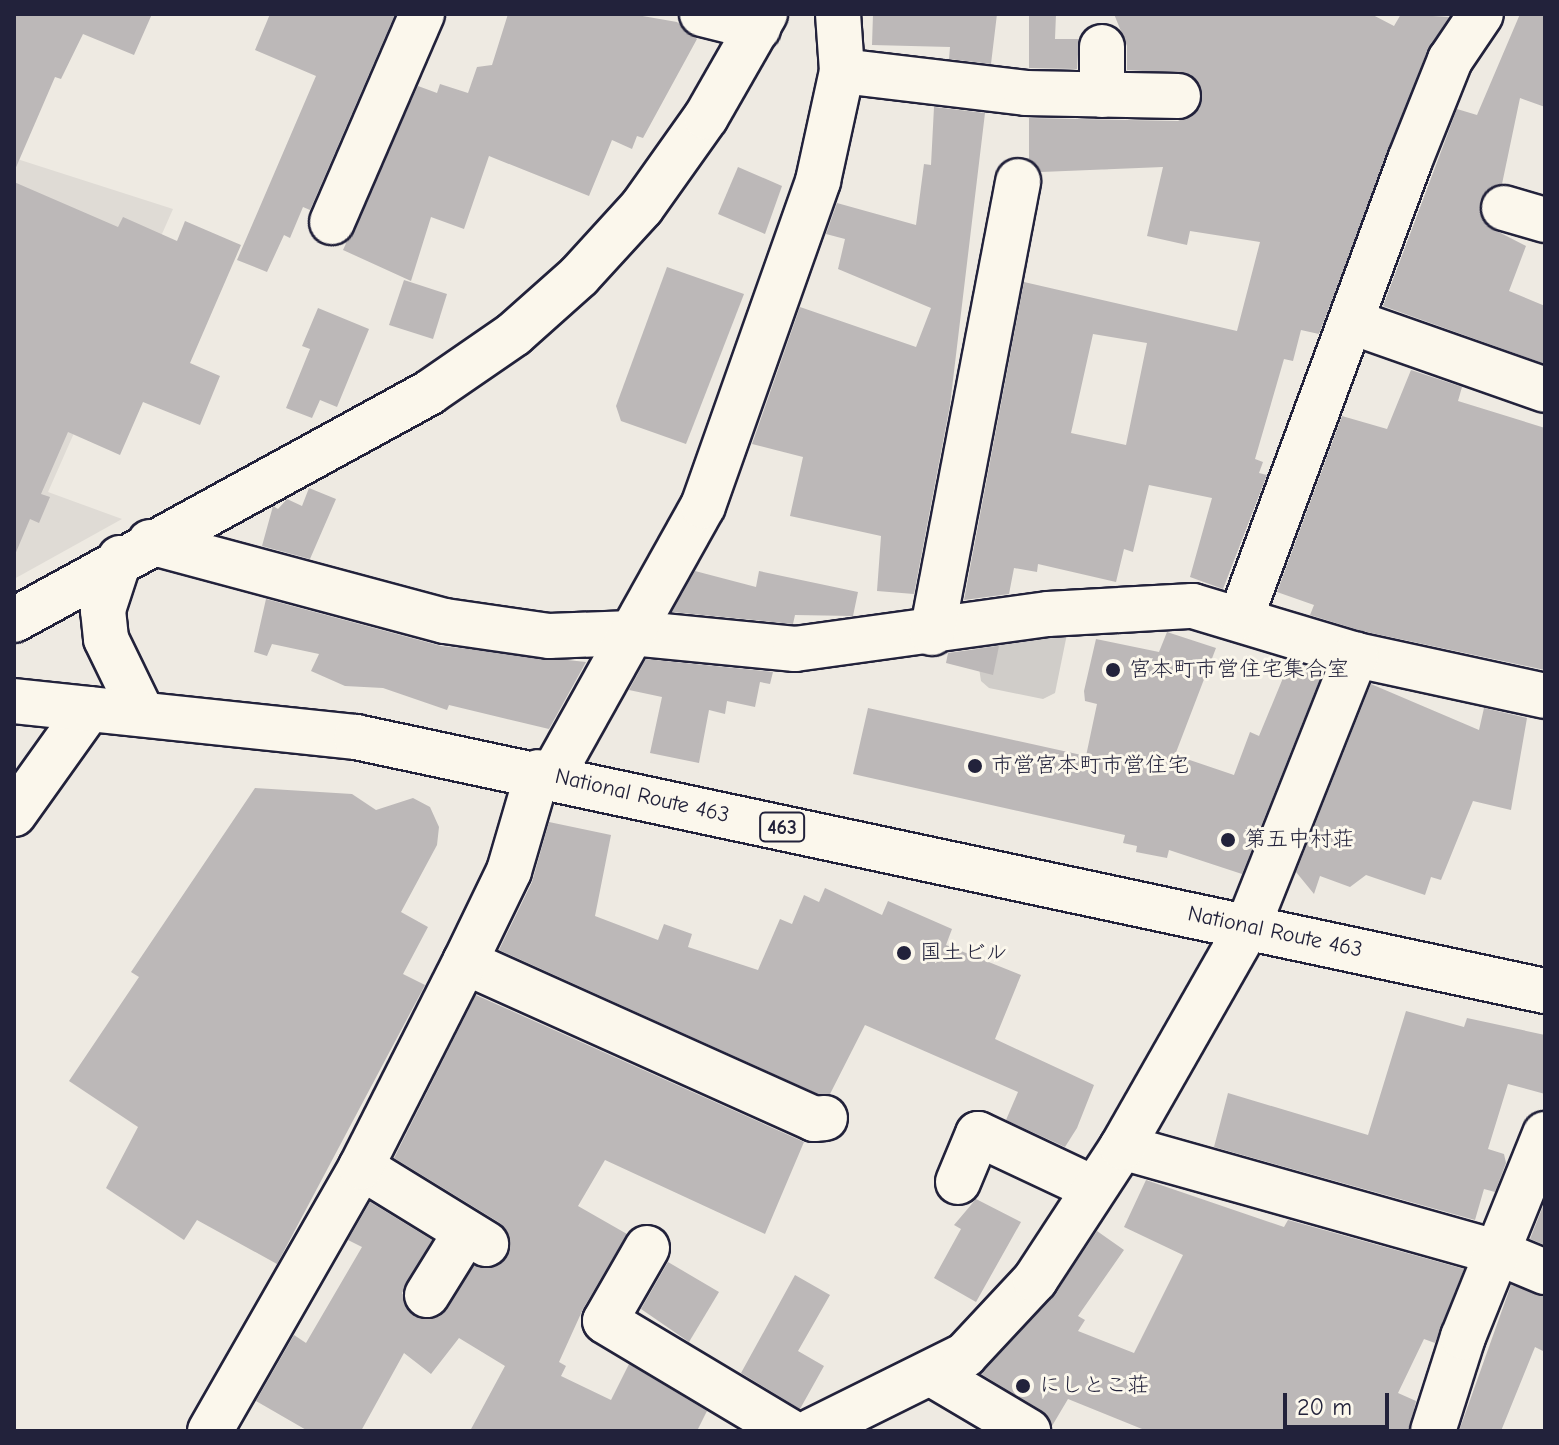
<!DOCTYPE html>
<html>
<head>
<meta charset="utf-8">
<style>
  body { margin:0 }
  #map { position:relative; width:1559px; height:1445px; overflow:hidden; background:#eeeae2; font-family:"Comic Neue","Klee One",sans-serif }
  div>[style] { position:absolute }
  .built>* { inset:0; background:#dfdbd5 }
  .green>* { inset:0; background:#d0cdc9 }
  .building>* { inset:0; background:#bcb8b8 }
  .roads { filter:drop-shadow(2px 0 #22223b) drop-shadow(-2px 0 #22223b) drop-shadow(0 2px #22223b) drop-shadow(0 -2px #22223b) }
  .minor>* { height:44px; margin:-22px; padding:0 22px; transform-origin:22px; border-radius:22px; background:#fbf7ec }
  .highway>* { height:44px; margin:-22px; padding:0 22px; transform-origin:22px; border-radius:22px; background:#fbf7ec }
  .dots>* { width:22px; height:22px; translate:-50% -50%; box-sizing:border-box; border:4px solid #fbf7ec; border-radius:50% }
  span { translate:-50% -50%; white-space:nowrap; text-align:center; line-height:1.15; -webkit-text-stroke:6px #fbf7ec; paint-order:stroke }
  .shield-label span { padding:2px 6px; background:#fbf7ec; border:2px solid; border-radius:6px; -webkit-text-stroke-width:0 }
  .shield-label { font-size:20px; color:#22223b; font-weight:700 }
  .poi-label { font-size:22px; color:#22223b }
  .left { translate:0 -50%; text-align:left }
  .street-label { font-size:22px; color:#22223b }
  .frame { position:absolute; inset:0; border:16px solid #22223b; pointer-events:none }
  .scale { position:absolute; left:1283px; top:1393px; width:106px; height:36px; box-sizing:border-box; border:4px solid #22223b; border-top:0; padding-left:10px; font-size:24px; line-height:28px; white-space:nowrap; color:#22223b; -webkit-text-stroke:6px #fbf7ec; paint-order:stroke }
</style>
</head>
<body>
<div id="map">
  <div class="built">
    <i style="clip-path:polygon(14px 158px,173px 209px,48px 492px,122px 519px,14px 579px)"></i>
  </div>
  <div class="green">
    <i style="clip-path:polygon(1067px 634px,1055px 693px,1043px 699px,989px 688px,981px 681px,976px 648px,985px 635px)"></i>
  </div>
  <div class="building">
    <i style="clip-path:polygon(14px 14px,152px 14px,134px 55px,83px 34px,61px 79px,55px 77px,14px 172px)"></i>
    <i style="clip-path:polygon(270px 14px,395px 14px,310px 210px,303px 207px,290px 238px,284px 235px,267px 272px,237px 260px,316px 76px,255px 50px)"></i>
    <i style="clip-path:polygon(508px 14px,631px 14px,677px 22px,697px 39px,643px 138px,637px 136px,632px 149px,612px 140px,589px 196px,489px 156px,464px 229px,431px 217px,411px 281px,343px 250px,418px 86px,437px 93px,440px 84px,468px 93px,477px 67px,492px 65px)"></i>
    <i style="clip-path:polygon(873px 14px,997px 14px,991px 64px,949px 59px,950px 47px,872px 45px)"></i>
    <i style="clip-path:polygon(1029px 14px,1056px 14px,1055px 39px,1079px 39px,1077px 69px,1029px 68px)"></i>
    <i style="clip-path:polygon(evenodd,1114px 14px,1371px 14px,1394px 26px,1401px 14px,1449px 17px,1427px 51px,1319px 334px,1301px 330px,1293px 361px,1284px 359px,1255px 459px,1263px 462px,1259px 473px,1267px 475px,1223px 589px,1190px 577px,1212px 498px,1149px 485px,1133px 552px,1124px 549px,1116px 582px,1038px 564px,1037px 572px,1014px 568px,1009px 594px,964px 600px,1024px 282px,1237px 331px,1260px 242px,1190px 231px,1187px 245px,1147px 236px,1163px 167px,1041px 172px,1029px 159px,1029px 118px,1178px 121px,1200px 108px,1200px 85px,1190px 74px,1127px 70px,1127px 46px,1114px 14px,1093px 334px,1147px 343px,1126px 445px,1071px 433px,1093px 334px)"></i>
    <i style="clip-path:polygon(1520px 14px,1545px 14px,1545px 107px,1520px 98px,1502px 184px,1486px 191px,1480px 213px,1487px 226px,1526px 246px,1509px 291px,1545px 306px,1545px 364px,1383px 306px,1457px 109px,1477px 115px)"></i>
    <i style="clip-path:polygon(934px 107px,985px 113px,950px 405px,914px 594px,877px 591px,881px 536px,790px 516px,803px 457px,752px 444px,800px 307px,916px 347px,931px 308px,838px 269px,845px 239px,826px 234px,837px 203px,916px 225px,924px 164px,931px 165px)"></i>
    <i style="clip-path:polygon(738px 167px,782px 186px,765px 234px,718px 214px)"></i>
    <i style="clip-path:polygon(14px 182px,118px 227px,123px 217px,177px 241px,185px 221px,241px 245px,190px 363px,220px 376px,200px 425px,143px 402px,120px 455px,68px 432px,41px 494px,50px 497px,39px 523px,30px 519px,14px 557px)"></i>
    <i style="clip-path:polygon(667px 267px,744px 294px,686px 444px,621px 421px,616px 406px)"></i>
    <i style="clip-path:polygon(404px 280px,447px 294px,433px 339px,389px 325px)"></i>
    <i style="clip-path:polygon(318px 308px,369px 329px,337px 407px,320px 400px,312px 418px,286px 408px,310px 349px,302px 346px)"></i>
    <i style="clip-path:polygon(1411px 370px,1462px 387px,1458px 401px,1545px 428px,1545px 670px,1362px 631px,1310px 615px,1314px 605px,1277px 592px,1342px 416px,1387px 429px)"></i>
    <i style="clip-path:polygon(309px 488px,336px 499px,310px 559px,262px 546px,273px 506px,278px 509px,287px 499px,302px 506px)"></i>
    <i style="clip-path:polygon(695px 571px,756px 587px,759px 571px,858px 592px,853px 616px,795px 615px,793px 624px,672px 612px)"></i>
    <i style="clip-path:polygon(266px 599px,441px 646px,586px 662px,549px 729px,449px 705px,447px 710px,383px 688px,345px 686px,311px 671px,319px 654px,272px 644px,267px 656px,254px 652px)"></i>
    <i style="clip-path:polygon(1167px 632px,1216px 648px,1175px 755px,1234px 775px,1250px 732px,1259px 736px,1290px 661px,1323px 671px,1242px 874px,1169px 850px,1167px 858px,1136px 852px,1137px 846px,1123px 843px,1125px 835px,853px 774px,868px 708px,1086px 756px,1097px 704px,1085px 701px,1084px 691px,1096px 639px,1159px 652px)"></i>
    <i style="clip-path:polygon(999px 646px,993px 675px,946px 663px,948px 653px)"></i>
    <i style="clip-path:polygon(646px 659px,773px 672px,770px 684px,760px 682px,755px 707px,727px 701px,725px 714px,709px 710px,699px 763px,650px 753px,662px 697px,629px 690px)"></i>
    <i style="clip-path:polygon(1371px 684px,1479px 730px,1484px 708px,1527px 718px,1511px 810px,1473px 801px,1441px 880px,1431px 877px,1425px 895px,1366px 875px,1350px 887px,1320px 876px,1314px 894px,1296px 872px)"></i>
    <i style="clip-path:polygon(255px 788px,352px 794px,376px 810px,413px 798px,430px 807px,439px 827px,437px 845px,401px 912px,428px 927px,403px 974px,425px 985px,277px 1264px,197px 1220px,184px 1240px,106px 1188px,138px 1127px,69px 1081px,139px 977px,131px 972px)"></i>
    <i style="clip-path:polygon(549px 822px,611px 835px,595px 916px,658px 940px,664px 924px,692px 934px,688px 947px,758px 970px,780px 919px,792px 924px,804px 895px,819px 902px,825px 888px,882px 915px,888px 901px,952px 929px,946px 945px,1021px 975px,995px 1039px,1094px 1085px,1077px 1128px,1065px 1147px,1006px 1120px,1018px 1092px,865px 1025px,830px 1094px,818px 1094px,499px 950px,532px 882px)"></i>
    <i style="clip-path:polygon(476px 995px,804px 1142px,765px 1234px,605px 1160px,578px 1206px,627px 1234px,583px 1309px,559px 1362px,566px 1366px,561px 1376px,611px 1400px,629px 1364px,707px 1411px,697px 1431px,470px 1431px,505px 1366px,459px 1338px,431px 1374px,404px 1353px,361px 1431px,308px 1431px,256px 1401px,294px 1335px,306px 1343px,362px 1247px,348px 1240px,370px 1202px,432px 1240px,402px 1293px,415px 1317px,439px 1317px,474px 1266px,497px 1266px,508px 1256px,508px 1233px,500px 1223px,394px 1158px)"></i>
    <i style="clip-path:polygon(1406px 1011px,1464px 1027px,1467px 1018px,1545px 1035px,1545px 1094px,1508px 1084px,1488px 1149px,1504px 1154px,1506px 1163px,1495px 1192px,1484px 1189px,1475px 1220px,1214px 1147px,1228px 1093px,1368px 1135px)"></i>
    <i style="clip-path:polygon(1146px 1180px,1284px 1227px,1288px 1220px,1464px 1269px,1435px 1343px,1424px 1339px,1398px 1393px,1416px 1401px,1409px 1431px,1147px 1431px,1068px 1399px,1052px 1426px,1041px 1410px,981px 1374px,1053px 1297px,1097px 1231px,1124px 1250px,1078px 1316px,1085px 1320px,1078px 1331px,1134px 1353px,1183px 1255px,1124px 1227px)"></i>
    <i style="clip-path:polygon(976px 1199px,1021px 1222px,976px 1302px,934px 1278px,961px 1229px,954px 1225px)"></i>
    <i style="clip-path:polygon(1545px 1201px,1545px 1245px,1530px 1239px)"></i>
    <i style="clip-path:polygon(668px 1262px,719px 1292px,689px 1342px,641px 1309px)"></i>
    <i style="clip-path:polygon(795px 1275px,830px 1295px,798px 1351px,824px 1366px,800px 1409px,741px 1373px)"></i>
    <i style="clip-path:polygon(1511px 1285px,1545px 1296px,1545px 1352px,1535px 1347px,1501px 1431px,1459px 1431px)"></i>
  </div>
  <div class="roads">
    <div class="minor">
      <i style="left:702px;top:14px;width:58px;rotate:14deg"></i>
      <i style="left:842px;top:71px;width:185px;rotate:6.8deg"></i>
      <i style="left:1026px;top:93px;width:152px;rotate:1.1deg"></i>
      <i style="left:1102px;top:95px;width:48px;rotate:-90deg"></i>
      <i style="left:1504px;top:208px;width:43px;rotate:16.3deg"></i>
      <i style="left:332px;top:222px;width:227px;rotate:-66.6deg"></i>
      <i style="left:1355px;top:323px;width:201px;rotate:19.4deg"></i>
      <i style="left:150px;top:542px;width:305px;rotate:15deg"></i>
      <i style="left:445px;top:621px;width:105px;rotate:8.2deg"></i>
      <i style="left:549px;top:636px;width:83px;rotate:-2.1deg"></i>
      <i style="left:632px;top:633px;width:164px;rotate:5.6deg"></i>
      <i style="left:795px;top:649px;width:255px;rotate:-7.9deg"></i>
      <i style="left:1048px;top:614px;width:145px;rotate:-3.2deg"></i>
      <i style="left:1193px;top:606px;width:170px;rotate:16.7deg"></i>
      <i style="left:1356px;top:655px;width:193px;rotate:12.2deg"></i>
      <i style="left:1241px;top:617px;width:487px;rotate:-69.7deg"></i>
      <i style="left:1410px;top:160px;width:108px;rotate:-68.2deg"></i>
      <i style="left:1450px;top:60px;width:55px;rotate:-56deg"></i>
      <i style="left:932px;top:633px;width:460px;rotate:-79.2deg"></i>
      <i style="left:552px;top:776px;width:309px;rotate:-60.8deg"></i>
      <i style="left:703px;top:506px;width:345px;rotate:-70.5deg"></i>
      <i style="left:818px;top:181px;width:113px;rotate:-77.7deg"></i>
      <i style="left:842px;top:71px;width:57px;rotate:-94deg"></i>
      <i style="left:14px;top:814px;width:129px;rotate:-54.5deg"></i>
      <i style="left:465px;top:962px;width:383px;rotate:24.2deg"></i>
      <i style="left:814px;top:1119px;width:11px;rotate:-5deg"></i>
      <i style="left:1122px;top:1147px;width:392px;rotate:15.7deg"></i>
      <i style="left:1499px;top:1253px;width:50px;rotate:22.4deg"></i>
      <i style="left:361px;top:1167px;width:147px;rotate:31.6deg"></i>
      <i style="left:958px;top:1182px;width:52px;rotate:-67.4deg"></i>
      <i style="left:978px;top:1134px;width:127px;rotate:25.2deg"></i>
      <i style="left:647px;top:1248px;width:84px;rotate:119.9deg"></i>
      <i style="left:605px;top:1321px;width:214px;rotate:30.9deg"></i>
      <i style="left:427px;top:1295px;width:74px;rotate:-58.2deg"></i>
      <i style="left:932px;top:1374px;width:112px;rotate:30.7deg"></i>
      <i style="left:210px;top:1431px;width:304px;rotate:-60.2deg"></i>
      <i style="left:361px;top:1167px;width:230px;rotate:-63.1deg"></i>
      <i style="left:465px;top:962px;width:101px;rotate:-64.2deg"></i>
      <i style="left:509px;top:871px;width:103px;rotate:-73.7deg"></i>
      <i style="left:812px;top:1431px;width:171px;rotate:-26.4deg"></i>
      <i style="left:965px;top:1355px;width:103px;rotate:-47deg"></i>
      <i style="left:1035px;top:1280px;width:159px;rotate:-56.8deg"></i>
      <i style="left:1122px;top:1147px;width:254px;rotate:-60.3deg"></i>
      <i style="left:1248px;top:926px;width:292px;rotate:-68.3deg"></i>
      <i style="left:1433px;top:1431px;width:99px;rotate:-72.3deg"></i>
      <i style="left:1463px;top:1337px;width:219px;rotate:-68deg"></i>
    </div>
    <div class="highway">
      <i style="left:120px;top:558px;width:55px;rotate:108.1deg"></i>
      <i style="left:103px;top:610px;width:29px;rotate:84deg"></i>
      <i style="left:106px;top:639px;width:82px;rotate:64.1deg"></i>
      <i style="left:14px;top:620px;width:474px;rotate:-28.7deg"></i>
      <i style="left:430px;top:392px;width:102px;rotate:-34.6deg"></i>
      <i style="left:514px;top:334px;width:87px;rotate:-41.7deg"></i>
      <i style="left:579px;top:276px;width:93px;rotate:-47.6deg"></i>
      <i style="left:642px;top:207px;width:110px;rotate:-54.6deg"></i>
      <i style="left:706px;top:117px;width:119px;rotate:-60.2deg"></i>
      <i style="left:14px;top:701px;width:344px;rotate:6deg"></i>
      <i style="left:356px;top:737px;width:1216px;rotate:12.06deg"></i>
    </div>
  </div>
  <div class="dots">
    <i style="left:1113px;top:670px;background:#22223b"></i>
    <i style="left:975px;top:766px;background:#22223b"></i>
    <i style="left:1228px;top:840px;background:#22223b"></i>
    <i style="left:904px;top:953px;background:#22223b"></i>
    <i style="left:1023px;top:1386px;background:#22223b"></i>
  </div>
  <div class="shield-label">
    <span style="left:782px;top:827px">463</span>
  </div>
  <div class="poi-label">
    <span class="left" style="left:1129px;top:670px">宮本町市営住宅集合室</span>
    <span class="left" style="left:991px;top:766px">市営宮本町市営住宅</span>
    <span class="left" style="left:1244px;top:840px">第五中村荘</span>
    <span class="left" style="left:920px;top:953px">国土ビル</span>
    <span class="left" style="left:1039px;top:1386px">にしとこ荘</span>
  </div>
  <div class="street-label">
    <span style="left:642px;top:796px;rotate:13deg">National Route 463</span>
    <span style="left:1275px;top:932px;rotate:12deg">National Route 463</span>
  </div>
  <div class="frame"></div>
  <div class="scale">20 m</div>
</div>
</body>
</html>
